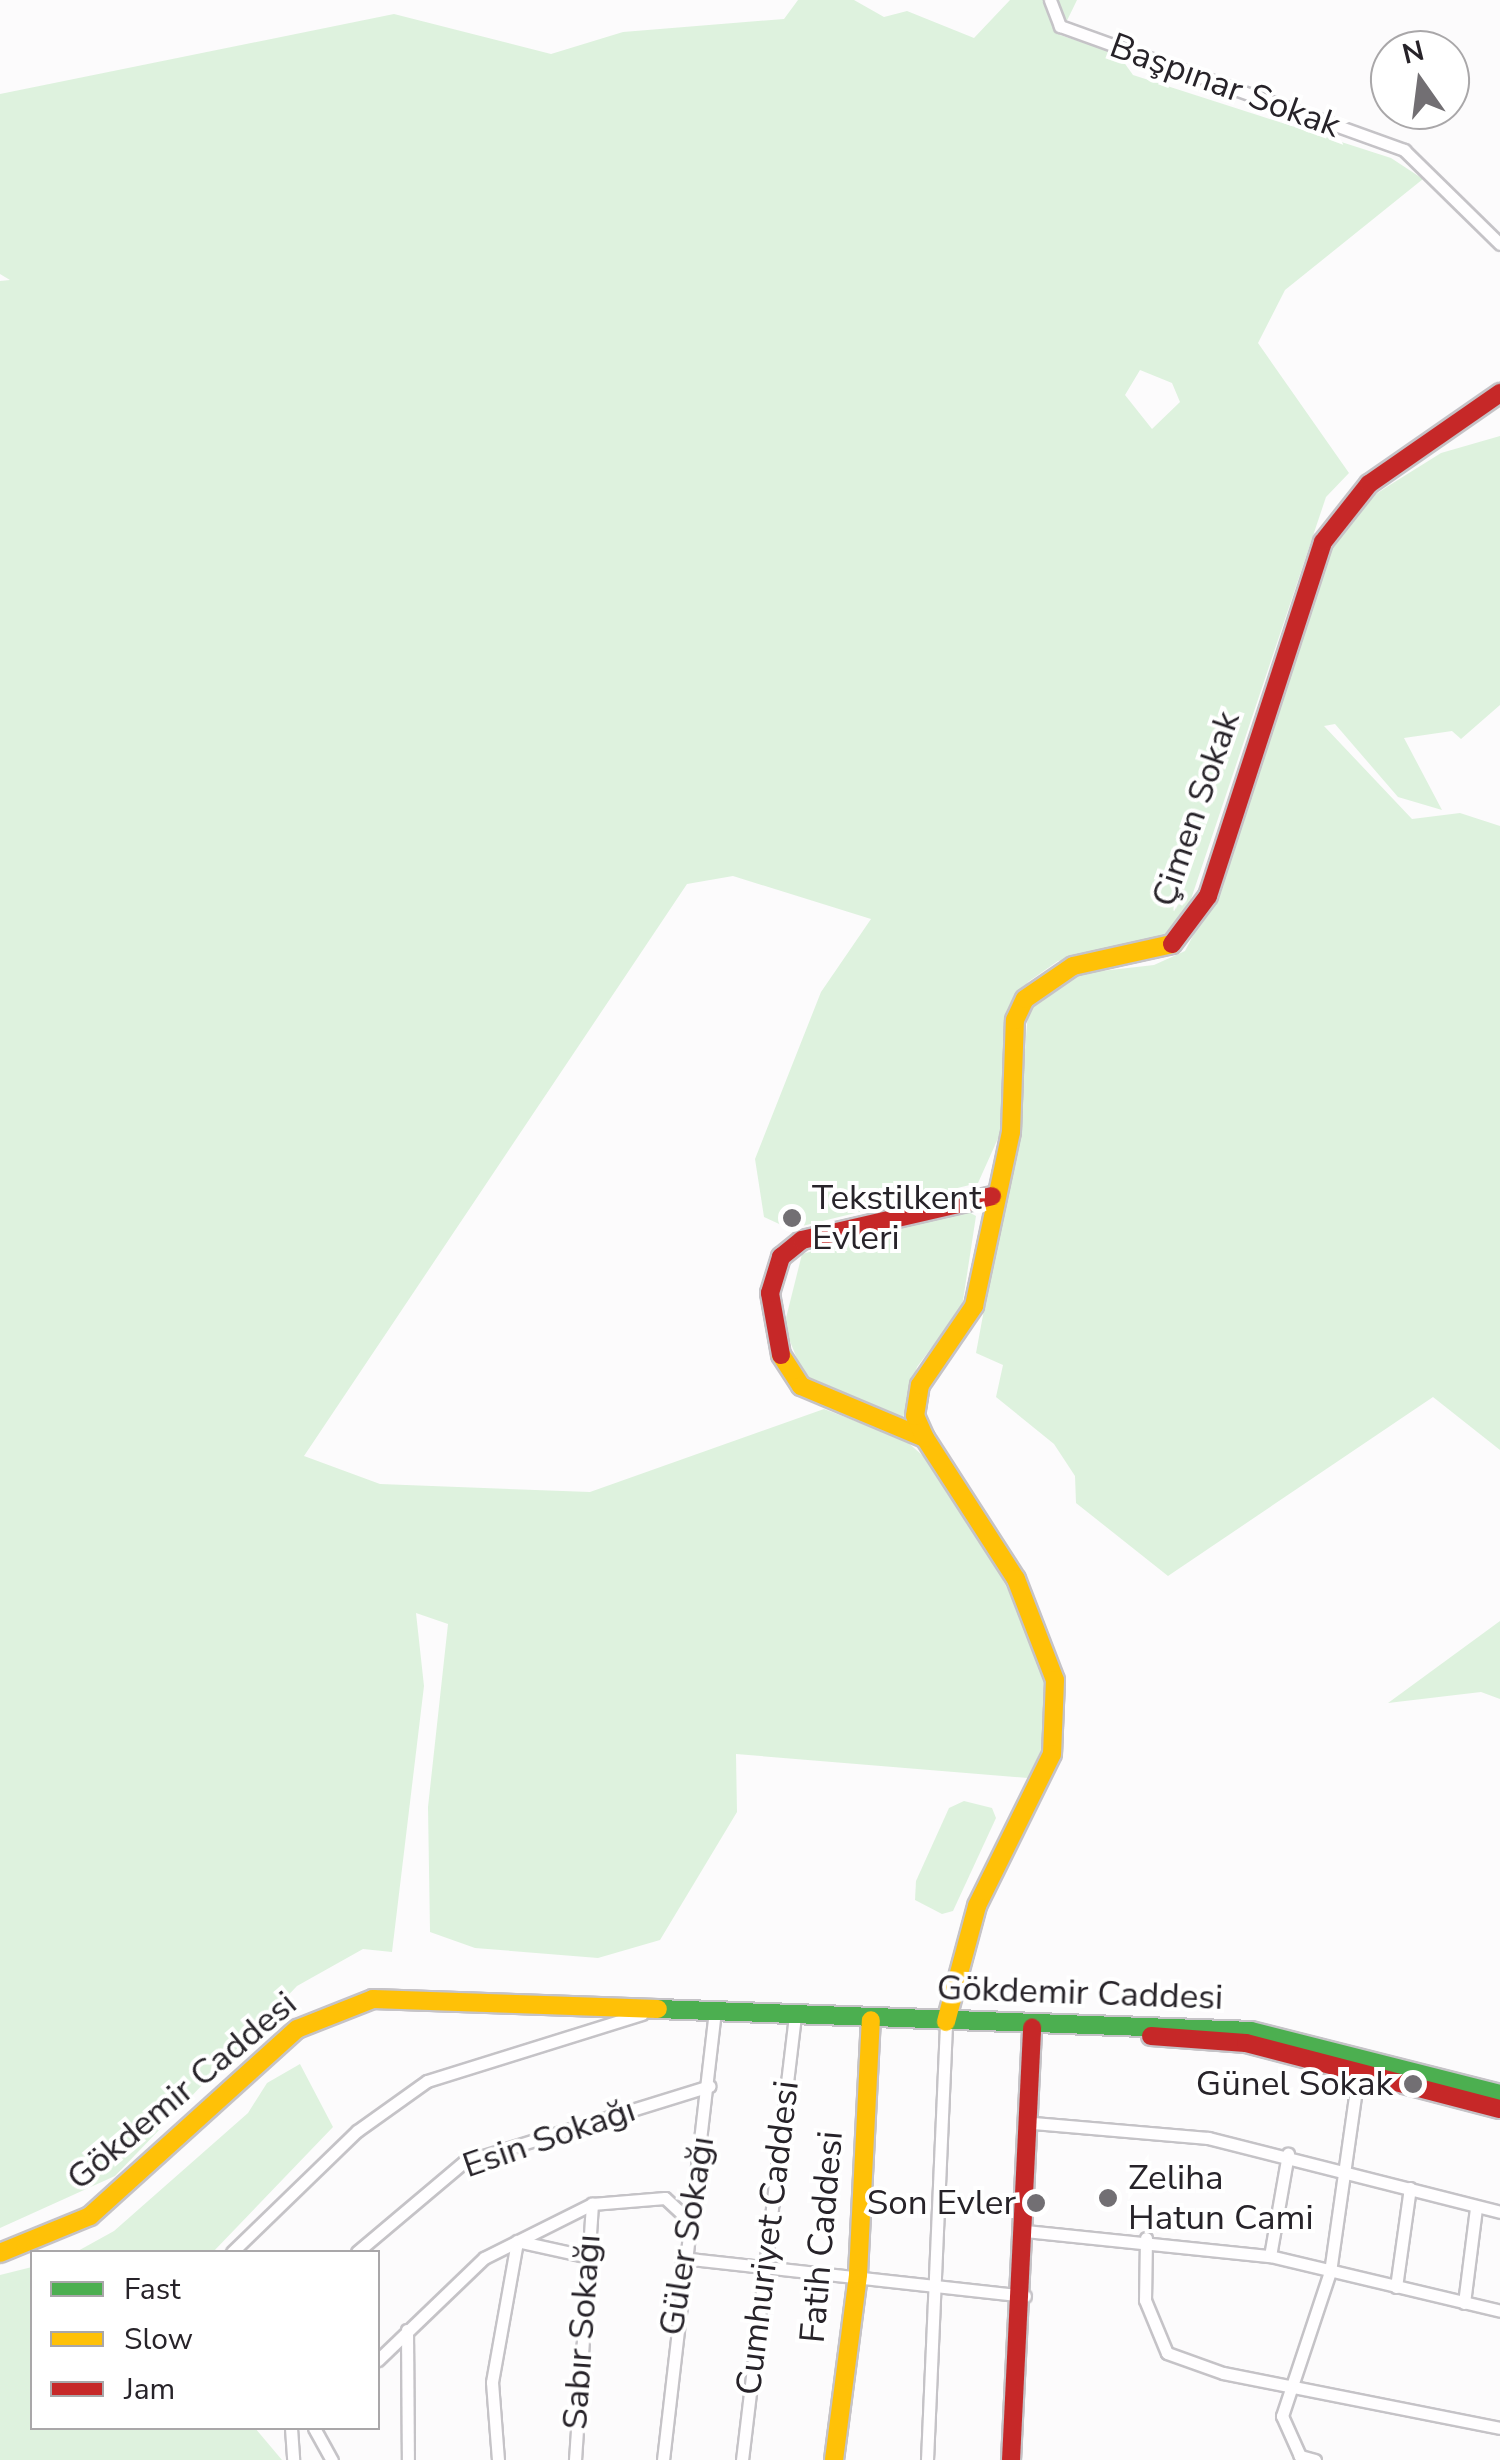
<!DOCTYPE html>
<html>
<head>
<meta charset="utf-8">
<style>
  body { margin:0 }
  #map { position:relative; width:1500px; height:2460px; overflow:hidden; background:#fcfbfc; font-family:"Nunito Sans",sans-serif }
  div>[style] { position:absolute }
  .green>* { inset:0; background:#def2de }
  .roads { filter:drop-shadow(2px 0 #c5c3c7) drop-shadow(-2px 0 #c5c3c7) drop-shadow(0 2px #c5c3c7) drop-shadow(0 -2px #c5c3c7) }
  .street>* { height:11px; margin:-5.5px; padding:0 5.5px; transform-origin:5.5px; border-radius:5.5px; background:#fffeff }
  .fast>* { height:18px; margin:-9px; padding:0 9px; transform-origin:9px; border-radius:9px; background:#4caf50 }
  .slow>* { height:18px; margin:-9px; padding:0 9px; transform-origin:9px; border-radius:9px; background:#ffc107 }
  .jam>* { height:18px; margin:-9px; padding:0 9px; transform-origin:9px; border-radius:9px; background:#c62828 }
  .dots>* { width:28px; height:28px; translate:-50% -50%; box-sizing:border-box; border:5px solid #fff; border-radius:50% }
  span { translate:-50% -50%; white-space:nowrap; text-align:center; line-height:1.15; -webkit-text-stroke:8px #fff; paint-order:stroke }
  .street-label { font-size:35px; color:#272329 }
  .poi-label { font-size:35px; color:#272329 }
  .left { translate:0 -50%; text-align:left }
  .right { translate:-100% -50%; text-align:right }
  .legend { position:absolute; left:30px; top:2250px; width:350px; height:180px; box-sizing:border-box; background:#fff; border:2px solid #a9a7a9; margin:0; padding:12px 18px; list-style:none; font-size:30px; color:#272329 }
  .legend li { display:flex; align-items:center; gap:20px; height:50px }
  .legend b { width:50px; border:2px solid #a9a7a9 }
  .north { position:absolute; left:1370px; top:30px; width:100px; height:100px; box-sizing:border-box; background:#fff; border:2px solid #a9a7a9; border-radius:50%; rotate:346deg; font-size:28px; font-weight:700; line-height:40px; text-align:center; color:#272329 }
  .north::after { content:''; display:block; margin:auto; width:35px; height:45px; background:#726f73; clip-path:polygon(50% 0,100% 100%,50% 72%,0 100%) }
</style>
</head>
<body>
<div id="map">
  <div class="green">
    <i style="clip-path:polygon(evenodd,798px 0,854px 0,884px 17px,907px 11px,974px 38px,1010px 0,1077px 0,1060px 35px,1118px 54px,1133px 75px,1391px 158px,1423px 179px,1285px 290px,1258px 343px,1349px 473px,1326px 497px,1184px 920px,1159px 944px,1058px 961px,1028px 982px,1005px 1026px,1000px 1134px,978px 1183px,790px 1229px,764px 1217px,755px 1159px,821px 992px,871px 919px,733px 876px,687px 884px,304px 1456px,380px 1484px,590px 1492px,824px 1409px,905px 1440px,946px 1476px,1029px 1628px,1044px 1678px,1042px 1748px,1028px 1778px,736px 1754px,737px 1812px,660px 1940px,598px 1958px,475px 1948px,430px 1932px,428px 1807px,448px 1624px,416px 1613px,424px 1686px,392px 1952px,363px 1949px,297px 1986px,115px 2176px,0 2228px,0 281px,10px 280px,0 274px,0 94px,394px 14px,551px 54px,623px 32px,784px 19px,798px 0,1140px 370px,1172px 383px,1180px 402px,1152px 429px,1125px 395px,1140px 370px)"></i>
    <i style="clip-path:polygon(1500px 436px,1500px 705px,1461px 739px,1452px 731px,1404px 738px,1442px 810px,1398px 797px,1335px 724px,1324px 726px,1412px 819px,1460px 813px,1500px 826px,1500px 1450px,1433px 1397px,1168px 1576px,1076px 1503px,1075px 1476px,1054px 1444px,996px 1397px,1003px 1365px,976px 1353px,1020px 1115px,1028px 1011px,1075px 974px,1154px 965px,1185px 951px,1224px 876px,1330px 547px,1362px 503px,1393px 483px,1441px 453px)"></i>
    <i style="clip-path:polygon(965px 1210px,976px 1216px,962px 1307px,917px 1367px,903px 1418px,822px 1390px,803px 1374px,784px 1326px,802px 1254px)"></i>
    <i style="clip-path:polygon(1500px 1621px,1500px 1699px,1481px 1692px,1388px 1703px)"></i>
    <i style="clip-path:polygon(964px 1801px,992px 1808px,996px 1818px,953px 1911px,942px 1914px,915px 1900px,916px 1881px,949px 1808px)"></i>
    <i style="clip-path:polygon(300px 2064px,333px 2127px,213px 2252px,76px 2252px,114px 2231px,248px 2113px,267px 2083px)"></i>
    <i style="clip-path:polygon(32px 2267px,32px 2428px,255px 2428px,282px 2460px,0 2460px,0 2275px)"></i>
  </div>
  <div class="roads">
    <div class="street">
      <i style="left:1050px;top:0;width:28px;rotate:69deg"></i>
      <i style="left:1060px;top:26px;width:366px;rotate:19.8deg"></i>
      <i style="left:1404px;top:150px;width:134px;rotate:44.4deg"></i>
      <i style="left:1033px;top:2123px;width:176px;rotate:4.9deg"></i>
      <i style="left:1208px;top:2138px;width:301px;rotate:14.2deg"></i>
      <i style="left:1026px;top:2231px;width:245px;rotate:5.9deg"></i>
      <i style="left:1270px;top:2256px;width:236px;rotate:13.4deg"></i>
      <i style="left:1146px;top:2238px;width:62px;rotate:90.9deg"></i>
      <i style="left:1145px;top:2300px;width:57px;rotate:67.5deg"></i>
      <i style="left:1167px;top:2353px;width:59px;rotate:19.7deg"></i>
      <i style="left:1223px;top:2373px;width:282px;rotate:11.2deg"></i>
      <i style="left:232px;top:2252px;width:174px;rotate:-44.1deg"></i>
      <i style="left:357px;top:2131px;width:86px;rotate:-35.5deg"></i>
      <i style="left:427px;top:2081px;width:225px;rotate:-17.3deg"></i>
      <i style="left:357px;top:2252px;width:140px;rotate:-40.1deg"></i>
      <i style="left:464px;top:2162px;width:257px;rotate:-17.2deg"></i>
      <i style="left:1270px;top:2256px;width:104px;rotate:-80deg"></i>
      <i style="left:681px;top:2258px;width:346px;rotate:6.3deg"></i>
      <i style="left:1396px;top:2287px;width:100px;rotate:-82deg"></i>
      <i style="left:1464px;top:2303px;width:96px;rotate:-82.8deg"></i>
      <i style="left:407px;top:2330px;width:130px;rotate:89.6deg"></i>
      <i style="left:378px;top:2360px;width:147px;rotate:-43.9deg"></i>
      <i style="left:484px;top:2258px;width:121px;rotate:-26.6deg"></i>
      <i style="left:592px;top:2204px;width:73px;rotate:-4.7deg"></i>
      <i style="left:665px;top:2198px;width:33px;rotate:43deg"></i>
      <i style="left:291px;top:2428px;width:32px;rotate:86deg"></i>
      <i style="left:314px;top:2428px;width:37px;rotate:61deg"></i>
      <i style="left:498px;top:2460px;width:78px;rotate:-94.4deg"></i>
      <i style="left:492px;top:2382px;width:143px;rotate:-79.9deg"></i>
      <i style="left:517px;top:2241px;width:75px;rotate:12.4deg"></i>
      <i style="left:575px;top:2460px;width:257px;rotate:-86.2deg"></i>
      <i style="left:663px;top:2460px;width:450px;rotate:-83.4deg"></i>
      <i style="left:742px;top:2460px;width:447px;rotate:-83.2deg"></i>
      <i style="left:927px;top:2460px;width:438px;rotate:-87.5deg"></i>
      <i style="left:1315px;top:2460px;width:16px;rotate:-165deg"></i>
      <i style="left:1300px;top:2456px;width:44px;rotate:-114.2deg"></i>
      <i style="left:1282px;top:2416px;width:152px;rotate:-71.6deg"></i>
      <i style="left:1330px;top:2272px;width:206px;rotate:-81.9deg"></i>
    </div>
    <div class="fast">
      <i style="left:658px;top:2009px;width:593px;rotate:2.12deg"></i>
      <i style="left:1251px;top:2031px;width:257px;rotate:14.2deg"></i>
    </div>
    <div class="slow">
      <i style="left:781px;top:1355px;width:37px;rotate:57deg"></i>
      <i style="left:801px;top:1386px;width:134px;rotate:22.8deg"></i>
      <i style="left:925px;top:1438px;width:168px;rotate:57.2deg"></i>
      <i style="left:1016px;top:1579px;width:108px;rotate:68.9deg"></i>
      <i style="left:1055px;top:1680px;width:74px;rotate:92.3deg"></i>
      <i style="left:1052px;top:1754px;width:169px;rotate:116.3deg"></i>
      <i style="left:977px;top:1906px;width:120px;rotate:105deg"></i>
      <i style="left:925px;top:1438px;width:24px;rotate:-114deg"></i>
      <i style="left:915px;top:1416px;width:31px;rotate:-81deg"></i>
      <i style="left:920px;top:1385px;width:96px;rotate:-55.6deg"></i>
      <i style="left:974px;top:1306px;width:178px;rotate:-78deg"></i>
      <i style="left:1011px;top:1132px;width:112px;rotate:-88deg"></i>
      <i style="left:1015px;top:1020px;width:23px;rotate:-65deg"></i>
      <i style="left:1025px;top:999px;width:58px;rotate:-34.5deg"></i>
      <i style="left:1073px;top:966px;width:101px;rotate:-12.5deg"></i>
      <i style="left:0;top:2253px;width:97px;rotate:-22.3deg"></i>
      <i style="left:90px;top:2216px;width:279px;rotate:-42.1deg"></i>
      <i style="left:297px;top:2029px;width:82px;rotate:-21.5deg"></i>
      <i style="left:373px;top:1999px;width:285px;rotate:2deg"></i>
      <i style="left:834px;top:2460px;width:188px;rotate:-82.6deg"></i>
      <i style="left:858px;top:2274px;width:254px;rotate:-87.1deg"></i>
    </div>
    <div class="jam">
      <i style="left:1172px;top:944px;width:60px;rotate:-53.1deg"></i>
      <i style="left:1208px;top:896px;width:372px;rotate:-72deg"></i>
      <i style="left:1323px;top:542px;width:74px;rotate:-51.6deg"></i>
      <i style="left:1369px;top:484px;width:160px;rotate:-34.8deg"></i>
      <i style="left:781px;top:1355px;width:63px;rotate:-100.1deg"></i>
      <i style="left:770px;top:1293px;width:38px;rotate:-73deg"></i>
      <i style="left:781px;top:1257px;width:27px;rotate:-39deg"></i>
      <i style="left:802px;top:1240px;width:195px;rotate:-13deg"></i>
      <i style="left:1151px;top:2036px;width:95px;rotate:4.2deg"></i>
      <i style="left:1246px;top:2043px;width:262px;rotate:14.6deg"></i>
      <i style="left:1011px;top:2460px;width:433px;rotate:-87.2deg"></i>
    </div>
  </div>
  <div class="dots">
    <i style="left:792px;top:1218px;background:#726f73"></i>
    <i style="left:1413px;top:2084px;background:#726f73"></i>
    <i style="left:1108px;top:2198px;background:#726f73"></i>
    <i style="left:1036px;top:2203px;background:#726f73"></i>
  </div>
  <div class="street-label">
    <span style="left:1225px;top:86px;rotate:20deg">Başpınar Sokak</span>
    <span style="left:1196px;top:809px;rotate:-71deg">Çimen Sokak</span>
    <span style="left:1080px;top:1993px;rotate:2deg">Gökdemir Caddesi</span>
    <span style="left:182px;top:2091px;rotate:-40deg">Gökdemir Caddesi</span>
    <span style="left:549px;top:2138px;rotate:-19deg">Esin Sokağı</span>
    <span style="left:687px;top:2236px;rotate:-81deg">Güler Sokağı</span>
    <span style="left:822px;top:2237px;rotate:-85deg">Fatih Caddesi</span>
    <span style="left:768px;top:2238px;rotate:-83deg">Cumhuriyet Caddesi</span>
    <span style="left:582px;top:2332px;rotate:-86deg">Sabır Sokağı</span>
  </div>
  <div class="poi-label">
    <span class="left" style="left:812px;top:1218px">Tekstilkent<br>Evleri</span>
    <span class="right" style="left:1393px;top:2084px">Günel Sokak</span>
    <span class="left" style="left:1128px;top:2198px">Zeliha<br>Hatun Cami</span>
    <span class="right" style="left:1016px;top:2203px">Son Evler</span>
  </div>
  <ul class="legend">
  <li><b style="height:12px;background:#4caf50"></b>Fast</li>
  <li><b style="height:12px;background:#ffc107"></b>Slow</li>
  <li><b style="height:12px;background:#c62828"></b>Jam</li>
  </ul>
  <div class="north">N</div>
</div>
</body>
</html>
